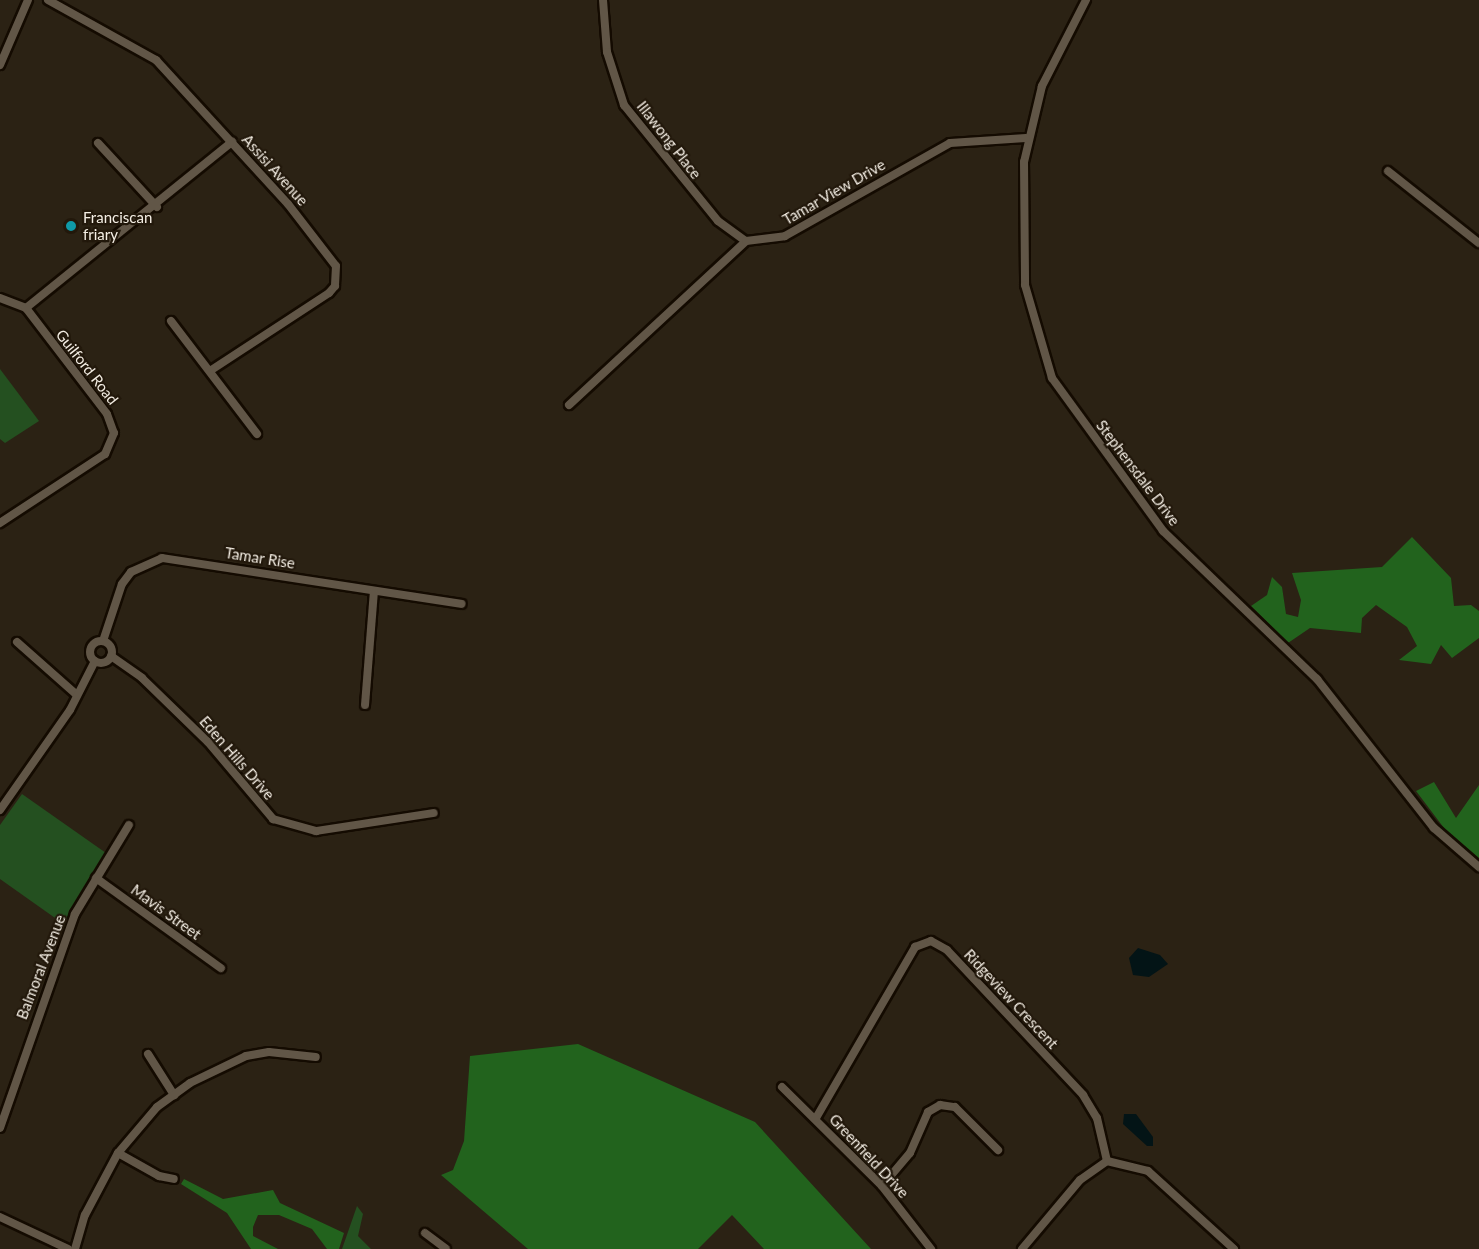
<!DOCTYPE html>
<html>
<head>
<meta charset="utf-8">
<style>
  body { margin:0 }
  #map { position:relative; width:1479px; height:1249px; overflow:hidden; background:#2b2214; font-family:Lato,sans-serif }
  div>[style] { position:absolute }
  .green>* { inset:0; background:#245020 }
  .forest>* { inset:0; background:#22631d }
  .water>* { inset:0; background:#031416 }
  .roads { filter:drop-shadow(2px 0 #140b01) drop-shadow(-2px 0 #140b01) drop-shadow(0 2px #140b01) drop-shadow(0 -2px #140b01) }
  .street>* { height:8px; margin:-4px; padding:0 4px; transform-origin:4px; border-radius:4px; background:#615647 }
  .street>.ring { margin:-4px; padding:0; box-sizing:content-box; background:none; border:8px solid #615647; border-radius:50% }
  .dots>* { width:16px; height:16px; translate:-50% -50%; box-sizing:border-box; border:3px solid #22180b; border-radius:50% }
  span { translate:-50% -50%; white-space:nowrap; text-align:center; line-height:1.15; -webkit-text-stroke:4.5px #22180b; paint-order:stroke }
  .street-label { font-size:15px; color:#f4eee4 }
  .poi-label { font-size:15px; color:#f4eee4 }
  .left { translate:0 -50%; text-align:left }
</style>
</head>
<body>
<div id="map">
  <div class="green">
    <i style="clip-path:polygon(0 369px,39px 421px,5px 443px,0 439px)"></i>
    <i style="clip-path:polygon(22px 794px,106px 853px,65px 925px,0 879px,0 825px)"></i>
    <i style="clip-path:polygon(357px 1206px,363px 1214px,358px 1236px,371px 1249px,342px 1249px)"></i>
  </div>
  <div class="forest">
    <i style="clip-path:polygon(1412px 537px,1451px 578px,1454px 606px,1471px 605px,1479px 611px,1479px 638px,1452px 658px,1441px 645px,1431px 664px,1399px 660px,1417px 646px,1407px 627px,1376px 605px,1362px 618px,1361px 633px,1310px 628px,1288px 643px,1251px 606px,1267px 595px,1272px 577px,1282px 587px,1286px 614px,1298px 617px,1301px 600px,1292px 573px,1382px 567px)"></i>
    <i style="clip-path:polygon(1434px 782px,1456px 818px,1479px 785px,1479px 860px,1444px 828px,1416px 791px)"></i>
    <i style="clip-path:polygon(578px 1044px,755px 1122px,871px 1249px,764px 1249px,732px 1215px,698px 1249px,528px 1249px,441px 1175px,453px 1170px,464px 1141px,470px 1056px)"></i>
    <i style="clip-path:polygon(184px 1179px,223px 1199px,273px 1190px,280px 1203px,344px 1233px,339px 1249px,327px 1249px,312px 1229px,279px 1215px,258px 1215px,253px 1227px,253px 1236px,278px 1249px,251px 1249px,227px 1213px,181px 1184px)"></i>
  </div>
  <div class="water">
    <i style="clip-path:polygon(1138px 948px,1160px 955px,1168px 964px,1149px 977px,1133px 975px,1129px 958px)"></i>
    <i style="clip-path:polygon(1124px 1114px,1136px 1114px,1153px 1137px,1153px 1146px,1147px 1146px,1123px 1124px)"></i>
  </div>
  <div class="roads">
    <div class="street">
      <i style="left:48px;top:0;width:124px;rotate:29.1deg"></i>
      <i style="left:156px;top:60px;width:195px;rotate:47.5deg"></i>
      <i style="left:288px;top:204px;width:78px;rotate:52.3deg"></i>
      <i style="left:336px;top:266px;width:20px;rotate:93deg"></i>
      <i style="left:335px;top:286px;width:9px;rotate:131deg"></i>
      <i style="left:329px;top:293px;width:142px;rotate:146.8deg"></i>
      <i style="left:603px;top:0;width:52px;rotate:85.6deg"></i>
      <i style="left:607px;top:52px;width:56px;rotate:72.2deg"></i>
      <i style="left:624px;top:105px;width:149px;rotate:51deg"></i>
      <i style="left:718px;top:221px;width:34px;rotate:36deg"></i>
      <i style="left:1086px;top:0;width:97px;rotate:117.1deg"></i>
      <i style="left:1042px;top:86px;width:78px;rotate:103.3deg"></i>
      <i style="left:1024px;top:162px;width:123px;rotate:89.5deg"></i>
      <i style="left:1025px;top:285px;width:97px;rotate:73.8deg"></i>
      <i style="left:1052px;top:378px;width:189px;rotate:54deg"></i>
      <i style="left:1163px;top:531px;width:214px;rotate:43.9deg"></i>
      <i style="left:1317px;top:679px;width:189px;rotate:51.9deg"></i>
      <i style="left:1434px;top:828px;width:60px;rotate:40.9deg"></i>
      <i style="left:0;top:65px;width:71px;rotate:-66.7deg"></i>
      <i style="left:98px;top:143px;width:87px;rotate:47.3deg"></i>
      <i style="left:1388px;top:171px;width:116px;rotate:38.4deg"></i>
      <i style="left:0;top:298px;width:28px;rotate:21deg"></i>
      <i style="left:26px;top:308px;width:133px;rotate:52.6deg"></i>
      <i style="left:107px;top:414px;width:20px;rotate:70deg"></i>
      <i style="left:114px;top:433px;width:23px;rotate:113deg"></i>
      <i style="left:105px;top:454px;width:126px;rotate:146.7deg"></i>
      <i style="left:26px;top:308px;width:265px;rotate:-38.9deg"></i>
      <i style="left:171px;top:321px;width:142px;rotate:52.7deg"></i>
      <i style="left:569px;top:405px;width:241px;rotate:-42.8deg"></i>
      <i style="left:746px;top:241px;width:39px;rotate:-7deg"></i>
      <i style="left:785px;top:236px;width:189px;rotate:-29.4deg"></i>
      <i style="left:950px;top:143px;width:76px;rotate:-3.8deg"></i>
      <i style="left:103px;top:641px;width:60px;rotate:-71.6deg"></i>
      <i style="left:122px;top:584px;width:15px;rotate:-53deg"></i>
      <i style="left:131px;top:572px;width:34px;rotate:-24deg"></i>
      <i style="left:162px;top:558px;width:303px;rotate:8.7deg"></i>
      <i class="ring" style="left:90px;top:641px;width:14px;height:14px"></i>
      <i style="left:17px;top:642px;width:80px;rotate:41.5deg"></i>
      <i style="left:111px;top:656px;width:38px;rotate:35deg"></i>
      <i style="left:142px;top:678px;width:92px;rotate:44.1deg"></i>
      <i style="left:208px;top:742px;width:101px;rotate:49.8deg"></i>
      <i style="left:273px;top:819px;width:45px;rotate:15.6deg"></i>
      <i style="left:316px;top:831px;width:119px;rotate:-8.7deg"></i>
      <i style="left:365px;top:705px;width:114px;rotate:-85.5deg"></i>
      <i style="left:0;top:810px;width:122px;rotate:-55deg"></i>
      <i style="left:70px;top:710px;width:55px;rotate:-63deg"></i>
      <i style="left:96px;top:878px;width:154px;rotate:35.8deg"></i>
      <i style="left:148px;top:1054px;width:49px;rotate:57.6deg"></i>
      <i style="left:782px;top:1087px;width:141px;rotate:44.7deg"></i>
      <i style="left:882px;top:1186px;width:80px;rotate:52.1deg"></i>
      <i style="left:816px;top:1118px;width:198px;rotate:-59.9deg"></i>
      <i style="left:915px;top:947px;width:17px;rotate:-21deg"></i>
      <i style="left:931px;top:941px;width:18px;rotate:29deg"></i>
      <i style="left:947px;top:950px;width:199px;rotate:46.8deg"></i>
      <i style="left:1083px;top:1095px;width:27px;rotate:59deg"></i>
      <i style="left:1097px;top:1118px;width:44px;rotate:76.9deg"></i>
      <i style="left:0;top:1128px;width:227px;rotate:-70.7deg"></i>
      <i style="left:75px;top:914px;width:104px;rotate:-58.8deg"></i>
      <i style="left:118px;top:1153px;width:47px;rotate:29.3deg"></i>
      <i style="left:159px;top:1176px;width:15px;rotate:11deg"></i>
      <i style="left:1107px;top:1161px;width:42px;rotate:13.7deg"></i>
      <i style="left:1148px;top:1171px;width:116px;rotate:42.2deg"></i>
      <i style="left:882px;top:1186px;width:43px;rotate:-49.7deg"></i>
      <i style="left:910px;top:1153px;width:45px;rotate:-66.3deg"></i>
      <i style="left:928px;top:1112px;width:14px;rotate:-30deg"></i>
      <i style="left:940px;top:1105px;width:15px;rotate:8deg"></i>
      <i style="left:955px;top:1107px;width:61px;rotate:45deg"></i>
      <i style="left:0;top:1217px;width:75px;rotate:25.2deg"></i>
      <i style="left:425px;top:1233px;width:26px;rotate:37deg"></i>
      <i style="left:75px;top:1249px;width:35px;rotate:-74deg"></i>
      <i style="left:85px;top:1215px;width:70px;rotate:-62deg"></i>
      <i style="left:118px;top:1153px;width:60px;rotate:-49.7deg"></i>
      <i style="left:157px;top:1107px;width:41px;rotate:-36deg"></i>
      <i style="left:190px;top:1083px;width:62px;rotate:-25.7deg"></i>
      <i style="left:246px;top:1056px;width:23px;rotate:-10deg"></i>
      <i style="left:269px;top:1052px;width:47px;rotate:6.1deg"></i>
      <i style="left:1022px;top:1249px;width:90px;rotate:-50deg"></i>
      <i style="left:1080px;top:1180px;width:33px;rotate:-35deg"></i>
    </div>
  </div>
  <div class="dots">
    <i style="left:71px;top:226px;background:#0f9aa8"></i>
  </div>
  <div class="street-label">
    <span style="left:669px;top:140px;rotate:52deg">Illawong Place</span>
    <span style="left:275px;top:170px;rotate:48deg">Assisi Avenue</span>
    <span style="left:834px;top:192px;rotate:-30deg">Tamar View Drive</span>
    <span style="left:87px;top:367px;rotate:52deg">Guilford Road</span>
    <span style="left:1138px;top:473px;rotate:53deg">Stephensdale Drive</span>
    <span style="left:260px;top:558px;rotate:9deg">Tamar Rise</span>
    <span style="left:237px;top:758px;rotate:49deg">Eden Hills Drive</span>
    <span style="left:166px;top:912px;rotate:36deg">Mavis Street</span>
    <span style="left:41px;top:967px;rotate:-69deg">Balmoral Avenue</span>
    <span style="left:1011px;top:999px;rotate:47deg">Ridgeview Crescent</span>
    <span style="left:869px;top:1156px;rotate:47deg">Greenfield Drive</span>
  </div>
  <div class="poi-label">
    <span class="left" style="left:83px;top:226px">Franciscan<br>friary</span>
  </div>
</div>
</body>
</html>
